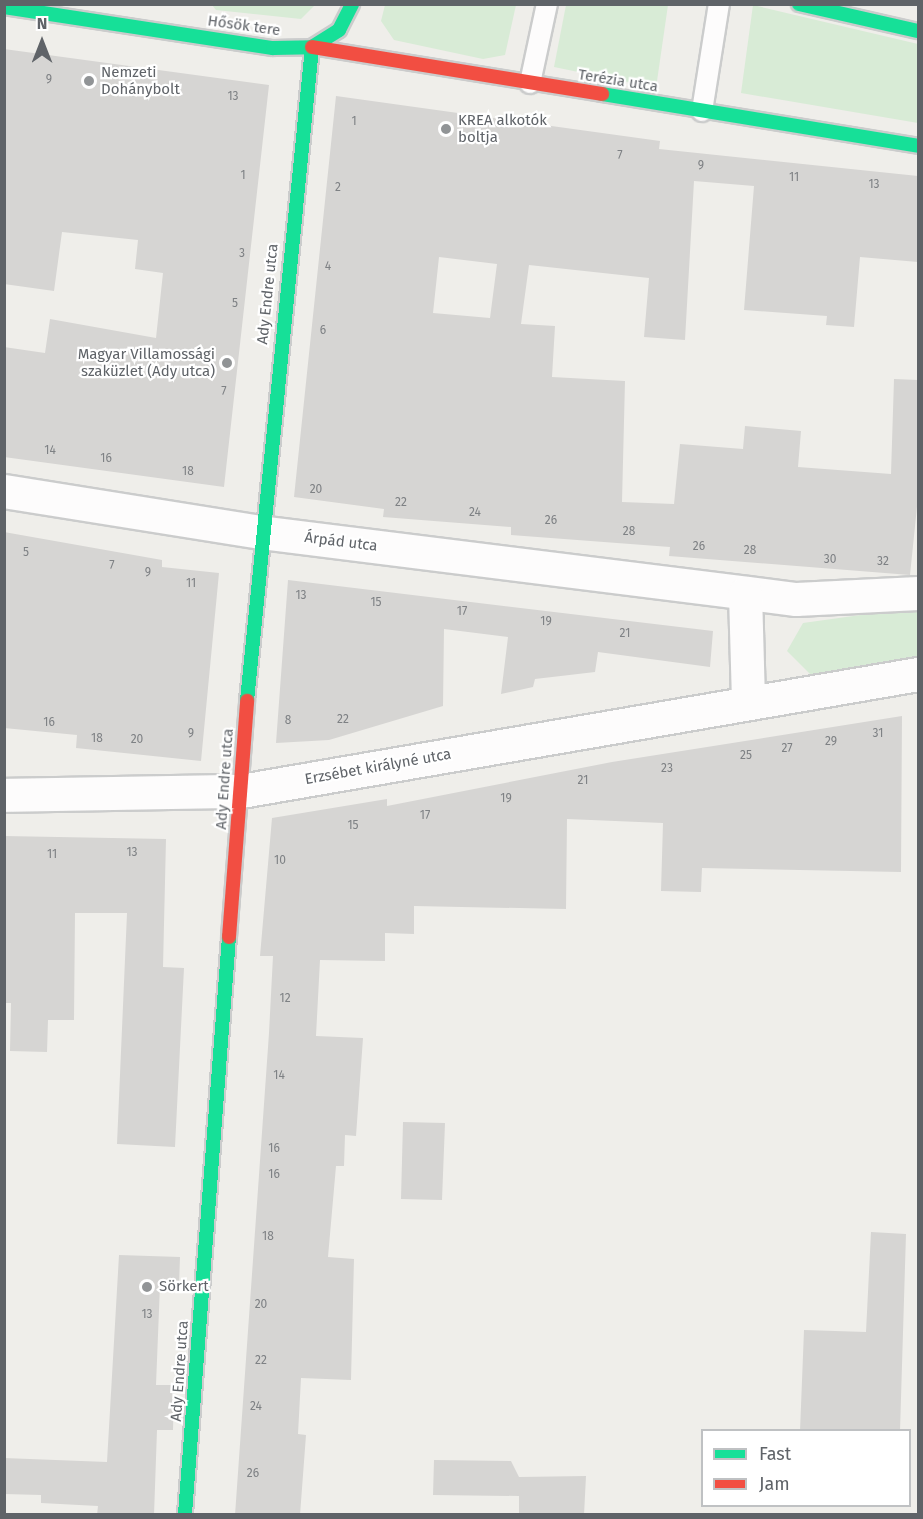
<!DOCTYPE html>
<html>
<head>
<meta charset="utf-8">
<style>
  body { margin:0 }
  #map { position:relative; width:923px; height:1519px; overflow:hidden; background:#efeeea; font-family:"Fira Sans",sans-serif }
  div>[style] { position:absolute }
  .green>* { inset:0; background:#d8ebd6 }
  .building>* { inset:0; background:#d6d5d3 }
  .roads { filter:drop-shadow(2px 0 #cbcccc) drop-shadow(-2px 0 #cbcccc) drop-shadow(0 2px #cbcccc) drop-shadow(0 -2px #cbcccc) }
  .lane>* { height:20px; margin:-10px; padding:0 10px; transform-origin:10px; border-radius:10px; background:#fdfcfc }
  .street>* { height:33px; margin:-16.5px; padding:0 16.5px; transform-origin:16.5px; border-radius:16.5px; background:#fdfcfc }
  .fast>* { height:14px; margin:-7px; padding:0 7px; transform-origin:7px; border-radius:7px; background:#16e098 }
  .jam>* { height:14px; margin:-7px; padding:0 7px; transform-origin:7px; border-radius:7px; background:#f24e42 }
  .dots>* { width:16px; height:16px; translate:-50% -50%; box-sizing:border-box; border:3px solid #fff; border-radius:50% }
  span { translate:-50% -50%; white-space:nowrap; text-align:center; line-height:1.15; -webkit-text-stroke:4.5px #fff; paint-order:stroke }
  .number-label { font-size:12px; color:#7e8184 }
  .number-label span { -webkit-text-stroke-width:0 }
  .street-label { font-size:15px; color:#5f6368 }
  .poi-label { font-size:15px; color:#5f6368 }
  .left { translate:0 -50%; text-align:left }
  .right { translate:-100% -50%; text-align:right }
  .frame { position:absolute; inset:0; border:6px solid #5f6368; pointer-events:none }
  .legend { position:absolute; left:701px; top:1429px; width:210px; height:78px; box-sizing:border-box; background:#fff; border:2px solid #bfc1c3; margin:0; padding:8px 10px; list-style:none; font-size:18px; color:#5f6368 }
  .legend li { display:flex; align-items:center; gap:12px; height:30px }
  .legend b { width:30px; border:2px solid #bfc1c3 }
  .north { position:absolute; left:12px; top:12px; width:60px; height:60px; -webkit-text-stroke:4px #fff; paint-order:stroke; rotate:0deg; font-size:16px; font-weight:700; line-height:24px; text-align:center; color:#5f6368 }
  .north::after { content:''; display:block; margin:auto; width:21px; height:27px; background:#5f6368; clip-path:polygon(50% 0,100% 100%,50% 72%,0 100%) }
</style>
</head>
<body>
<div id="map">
  <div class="green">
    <i style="clip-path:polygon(212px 5px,315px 5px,301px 19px,216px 10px)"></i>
    <i style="clip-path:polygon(385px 5px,516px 5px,505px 55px,483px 59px,394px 40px,381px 21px)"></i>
    <i style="clip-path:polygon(566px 5px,668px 5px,656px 88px,554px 67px)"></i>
    <i style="clip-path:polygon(753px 5px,918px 44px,918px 123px,741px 93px)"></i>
    <i style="clip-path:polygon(918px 607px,918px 663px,816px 680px,787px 651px,803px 623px)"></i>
  </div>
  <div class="building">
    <i style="clip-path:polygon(4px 49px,269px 85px,224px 487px,4px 457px,4px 347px,45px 353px,50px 319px,156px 338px,163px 273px,135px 269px,138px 240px,62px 232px,54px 291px,4px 284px)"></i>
    <i style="clip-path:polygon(evenodd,336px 96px,660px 141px,659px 149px,918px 176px,918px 262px,860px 257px,854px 327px,826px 325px,827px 316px,744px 310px,754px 186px,694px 181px,685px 340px,644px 337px,649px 278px,529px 265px,521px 324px,555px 326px,552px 377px,625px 381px,622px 502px,674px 504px,680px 444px,743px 449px,745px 426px,801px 431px,798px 467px,891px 474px,894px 379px,918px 380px,918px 497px,910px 575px,669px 556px,670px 547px,511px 535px,511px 527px,383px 517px,384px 509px,294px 497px,336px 96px,439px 257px,497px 264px,490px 318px,433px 313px,439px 257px)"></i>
    <i style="clip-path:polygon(4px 532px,162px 560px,162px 567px,219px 573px,201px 761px,76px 748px,77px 735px,4px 728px)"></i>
    <i style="clip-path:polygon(288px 580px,713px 631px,710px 667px,598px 652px,595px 672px,535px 679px,533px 687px,501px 694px,508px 637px,444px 629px,443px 706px,329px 740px,276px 743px)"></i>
    <i style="clip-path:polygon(902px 716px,901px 872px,702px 868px,701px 892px,661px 891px,663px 823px,567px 819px,566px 909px,414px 906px,414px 934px,385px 933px,385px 961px,320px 960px,316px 1036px,363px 1038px,356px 1136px,345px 1135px,344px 1166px,336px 1166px,328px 1257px,354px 1259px,351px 1380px,301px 1378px,298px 1434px,306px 1435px,300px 1515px,235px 1515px,269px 1033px,273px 956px,260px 956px,272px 818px,387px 799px,387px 806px,612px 762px)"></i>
    <i style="clip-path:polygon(4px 836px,166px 839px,163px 967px,184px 968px,175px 1147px,117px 1144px,127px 913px,75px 913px,74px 1020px,48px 1020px,47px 1052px,10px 1051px,11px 1003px,4px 1003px)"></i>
    <i style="clip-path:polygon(403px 1122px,445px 1123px,442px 1200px,401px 1199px)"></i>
    <i style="clip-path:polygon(871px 1232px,906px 1234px,900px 1431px,800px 1431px,804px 1330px,866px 1332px)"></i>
    <i style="clip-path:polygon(119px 1255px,180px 1257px,179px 1286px,160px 1285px,156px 1385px,174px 1385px,173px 1430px,157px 1430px,154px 1515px,97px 1515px,98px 1506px,41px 1503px,41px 1495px,4px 1494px,4px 1458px,107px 1462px)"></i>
    <i style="clip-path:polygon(434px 1460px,511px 1461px,519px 1477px,586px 1476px,584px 1515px,519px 1515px,519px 1496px,433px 1495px)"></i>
  </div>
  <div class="roads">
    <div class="lane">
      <i style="left:530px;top:83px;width:81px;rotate:-77.9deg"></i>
      <i style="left:702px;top:111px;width:108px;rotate:-81deg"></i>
    </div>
    <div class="street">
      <i style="left:4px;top:491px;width:259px;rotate:9.1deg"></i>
      <i style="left:260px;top:532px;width:540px;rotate:7.13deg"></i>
      <i style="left:796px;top:599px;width:122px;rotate:-2.8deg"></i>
      <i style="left:745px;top:593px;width:109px;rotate:88.4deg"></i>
      <i style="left:4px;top:795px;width:237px;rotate:-1deg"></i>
      <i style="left:241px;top:791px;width:687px;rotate:-9.81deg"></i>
    </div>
    <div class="fast">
      <i style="left:799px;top:4px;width:122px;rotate:12.8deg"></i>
      <i style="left:4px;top:7px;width:272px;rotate:8.7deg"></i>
      <i style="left:273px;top:48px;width:39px;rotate:-1deg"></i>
      <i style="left:312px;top:47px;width:32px;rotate:-32deg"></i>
      <i style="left:339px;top:30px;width:29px;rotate:-63deg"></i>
      <i style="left:602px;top:94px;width:320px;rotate:9.3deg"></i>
      <i style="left:247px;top:701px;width:657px;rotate:-84.32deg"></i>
      <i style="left:185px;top:1514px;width:579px;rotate:-85.64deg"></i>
    </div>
    <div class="jam">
      <i style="left:312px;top:47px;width:294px;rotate:9.2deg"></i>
      <i style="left:229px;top:937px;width:237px;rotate:-85.6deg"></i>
    </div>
  </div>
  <div class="dots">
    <i style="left:89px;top:81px;background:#919496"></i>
    <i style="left:446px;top:129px;background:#919496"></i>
    <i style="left:227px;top:363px;background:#919496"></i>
    <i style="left:147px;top:1287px;background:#919496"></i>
  </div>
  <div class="number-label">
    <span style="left:49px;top:80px">9</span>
    <span style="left:233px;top:97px">13</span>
    <span style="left:354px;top:122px">1</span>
    <span style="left:620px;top:156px">7</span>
    <span style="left:701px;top:166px">9</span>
    <span style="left:243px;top:176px">1</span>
    <span style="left:794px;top:178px">11</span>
    <span style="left:874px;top:185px">13</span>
    <span style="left:338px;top:188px">2</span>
    <span style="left:242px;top:254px">3</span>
    <span style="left:328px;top:267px">4</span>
    <span style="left:235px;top:304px">5</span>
    <span style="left:323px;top:331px">6</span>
    <span style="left:224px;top:392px">7</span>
    <span style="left:50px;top:451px">14</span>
    <span style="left:106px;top:459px">16</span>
    <span style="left:188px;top:472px">18</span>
    <span style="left:316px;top:490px">20</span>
    <span style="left:401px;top:503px">22</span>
    <span style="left:475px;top:513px">24</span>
    <span style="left:551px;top:521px">26</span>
    <span style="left:629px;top:532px">28</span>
    <span style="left:699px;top:547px">26</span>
    <span style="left:750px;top:551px">28</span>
    <span style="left:26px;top:553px">5</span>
    <span style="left:830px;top:560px">30</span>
    <span style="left:883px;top:562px">32</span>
    <span style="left:112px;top:566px">7</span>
    <span style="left:148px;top:573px">9</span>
    <span style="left:191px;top:584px">11</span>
    <span style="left:301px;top:596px">13</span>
    <span style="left:376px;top:603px">15</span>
    <span style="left:462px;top:612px">17</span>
    <span style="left:546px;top:622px">19</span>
    <span style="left:625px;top:634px">21</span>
    <span style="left:343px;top:720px">22</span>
    <span style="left:288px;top:721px">8</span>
    <span style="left:49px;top:723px">16</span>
    <span style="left:191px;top:734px">9</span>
    <span style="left:878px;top:734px">31</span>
    <span style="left:97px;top:739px">18</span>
    <span style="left:137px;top:740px">20</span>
    <span style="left:831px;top:742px">29</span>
    <span style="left:787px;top:749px">27</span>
    <span style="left:746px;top:756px">25</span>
    <span style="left:667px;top:769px">23</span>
    <span style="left:583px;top:781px">21</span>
    <span style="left:506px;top:799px">19</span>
    <span style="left:425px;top:816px">17</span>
    <span style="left:353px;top:826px">15</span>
    <span style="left:132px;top:853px">13</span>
    <span style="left:52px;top:855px">11</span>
    <span style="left:280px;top:861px">10</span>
    <span style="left:285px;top:999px">12</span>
    <span style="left:279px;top:1076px">14</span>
    <span style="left:274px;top:1149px">16</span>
    <span style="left:274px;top:1175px">16</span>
    <span style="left:268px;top:1237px">18</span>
    <span style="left:261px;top:1305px">20</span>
    <span style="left:147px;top:1315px">13</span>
    <span style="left:261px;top:1361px">22</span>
    <span style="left:256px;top:1407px">24</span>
    <span style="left:253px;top:1474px">26</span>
  </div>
  <div class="street-label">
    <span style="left:244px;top:26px;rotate:8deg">Hősök tere</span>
    <span style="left:618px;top:81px;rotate:9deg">Terézia utca</span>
    <span style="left:268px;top:294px;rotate:-84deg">Ady Endre utca</span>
    <span style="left:341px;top:542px;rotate:7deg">Árpád utca</span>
    <span style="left:378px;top:767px;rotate:-10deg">Erzsébet királyné utca</span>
    <span style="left:225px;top:779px;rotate:-86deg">Ady Endre utca</span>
    <span style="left:180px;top:1371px;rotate:-86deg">Ady Endre utca</span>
  </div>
  <div class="poi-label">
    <span class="left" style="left:101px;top:81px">Nemzeti<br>Dohánybolt</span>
    <span class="left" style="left:458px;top:129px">KREA alkotók<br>boltja</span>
    <span class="right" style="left:215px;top:363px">Magyar Villamossági<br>szaküzlet (Ady utca)</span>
    <span class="left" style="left:159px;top:1287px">Sörkert</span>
  </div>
  <div class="frame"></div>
  <ul class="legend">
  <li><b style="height:8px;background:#16e098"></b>Fast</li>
  <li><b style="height:8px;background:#f24e42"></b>Jam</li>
  </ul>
  <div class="north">N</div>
</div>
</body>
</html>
